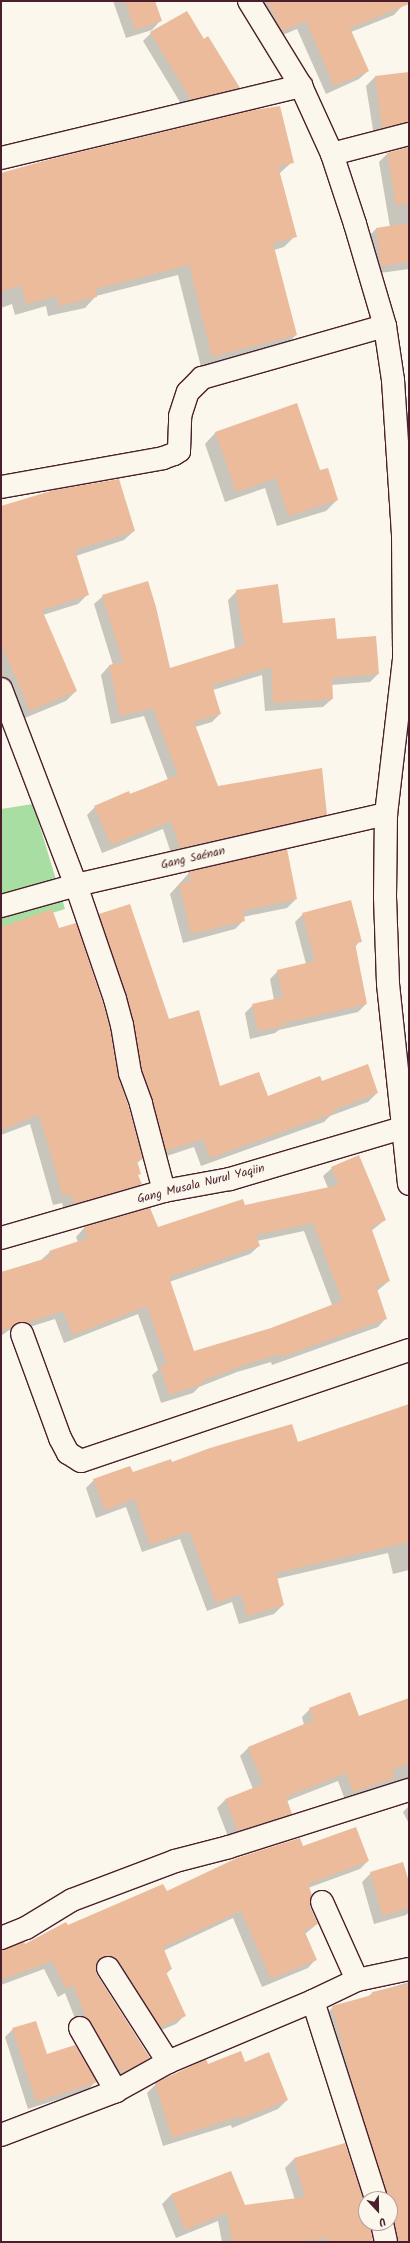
<!DOCTYPE html>
<html>
<head>
<meta charset="utf-8">
<style>
  body { margin:0 }
  #map { position:relative; width:410px; height:2243px; overflow:hidden; background:#fbf7ec; font-family:Kalam,sans-serif }
  div>[style] { position:absolute }
  .green>* { inset:0; background:#a8dea1 }
  .shadow>* { inset:0; background:#0003 }
  .building>* { inset:0; background:#ebbb9b }
  .roads { filter:drop-shadow(1px 0 #4a1f2b) drop-shadow(-1px 0 #4a1f2b) drop-shadow(0 1px #4a1f2b) drop-shadow(0 -1px #4a1f2b) }
  .minor>* { height:22px; margin:-11px; padding:0 11px; transform-origin:11px; border-radius:11px; background:#fbf7ec }
  span { translate:-50% -50%; white-space:nowrap; text-align:center; line-height:1.15; -webkit-text-stroke:3px #fbf7ec; paint-order:stroke }
  .street-label { font-size:12px; color:#4a1f2b }
  .frame { position:absolute; inset:0; border:2px solid #4a1f2b; pointer-events:none }
  .north { position:absolute; left:358px; top:2191px; width:40px; height:40px; box-sizing:border-box; background:#fbf7ec; border:1px solid #b4a19f; border-radius:50%; rotate:158deg; font-size:11px; font-weight:700; line-height:16px; text-align:center; color:#4a1f2b }
  .north::after { content:''; display:block; margin:auto; width:14px; height:18px; background:#4a1f2b; clip-path:polygon(50% 0,100% 100%,50% 72%,0 100%) }
</style>
</head>
<body>
<div id="map">
  <div class="green">
    <i style="clip-path:polygon(33px 804px,65px 909px,1px 929px,1px 809px)"></i>
  </div>
  <div class="shadow">
    <i style="clip-path:polygon(113px 1px,154px 1px,161px 20px,152px 30px,126px 38px)"></i>
    <i style="clip-path:polygon(255px 1px,400px 1px,402px 6px,394px 15px,351px 32px,368px 71px,359px 79px,326px 94px,297px 29px,273px 39px)"></i>
    <i style="clip-path:polygon(151px 33px,204px 40px,239px 88px,231px 95px,183px 107px,143px 41px)"></i>
    <i style="clip-path:polygon(409px 73px,409px 133px,374px 136px,366px 86px,375px 77px)"></i>
    <i style="clip-path:polygon(409px 147px,409px 269px,373px 274px,367px 238px,376px 229px,390px 227px,379px 162px,387px 154px)"></i>
    <i style="clip-path:polygon(292px 162px,279px 174px,295px 236px,284px 247px,274px 250px,296px 335px,285px 346px,201px 367px,178px 275px,96px 296px,85px 308px,48px 316px,46px 306px,15px 315px,12px 304px,1px 308px,1px 174px)"></i>
    <i style="clip-path:polygon(409px 417px,409px 459px,400px 425px)"></i>
    <i style="clip-path:polygon(216px 432px,319px 472px,337px 500px,326px 511px,277px 526px,265px 488px,225px 502px,205px 444px)"></i>
    <i style="clip-path:polygon(1px 507px,134px 531px,124px 540px,76px 556px,88px 594px,78px 604px,43px 615px,76px 691px,66px 701px,20px 720px,1px 675px)"></i>
    <i style="clip-path:polygon(237px 591px,283px 624px,336px 640px,378px 674px,370px 682px,331px 685px,332px 699px,323px 707px,265px 711px,262px 675px,213px 690px,220px 714px,212px 722px,195px 727px,217px 787px,326px 814px,318px 823px,172px 856px,163px 829px,102px 853px,87px 815px,95px 807px,168px 780px,144px 716px,111px 724px,101px 675px,109px 666px,113px 665px,94px 604px,103px 596px,169px 670px,235px 649px,228px 600px)"></i>
    <i style="clip-path:polygon(189px 873px,296px 899px,287px 908px,243px 917px,244px 920px,235px 929px,183px 943px,170px 894px)"></i>
    <i style="clip-path:polygon(303px 914px,360px 941px,355px 947px,366px 1004px,358px 1012px,279px 1030px,275px 1033px,250px 1039px,245px 1013px,253px 1005px,274px 1000px,270px 979px,278px 971px,306px 964px,295px 922px)"></i>
    <i style="clip-path:polygon(100px 915px,168px 1020px,219px 1088px,267px 1098px,321px 1082px,377px 1093px,368px 1102px,330px 1116px,324px 1122px,201px 1166px,194px 1147px,158px 1159px,91px 924px)"></i>
    <i style="clip-path:polygon(1px 930px,117px 1075px,142px 1159px,137px 1163px,140px 1173px,137px 1176px,141px 1184px,131px 1194px,65px 1213px,62px 1203px,53px 1205px,30px 1124px,1px 1135px)"></i>
    <i style="clip-path:polygon(evenodd,332px 1168px,385px 1220px,371px 1231px,389px 1281px,377px 1291px,386px 1318px,378px 1327px,272px 1365px,271px 1362px,237px 1372px,199px 1387px,193px 1393px,161px 1403px,152px 1375px,158px 1370px,138px 1314px,64px 1343px,55px 1319px,17px 1331px,9px 1330px,1px 1336px,1px 1271px,4px 1272px,41px 1260px,50px 1252px,78px 1242px,76px 1237px,84px 1228px,150px 1209px,157px 1229px,245px 1206px,328px 1188px,323px 1176px,332px 1168px,304px 1231px,332px 1305px,271px 1329px,193px 1352px,169px 1282px,250px 1254px,259px 1246px,257px 1241px,304px 1231px)"></i>
    <i style="clip-path:polygon(409px 1405px,409px 1570px,393px 1574px,388px 1553px,276px 1579px,283px 1605px,274px 1614px,239px 1624px,232px 1602px,207px 1611px,180px 1539px,142px 1552px,126px 1507px,96px 1518px,86px 1488px,94px 1480px,132px 1474px,171px 1463px,297px 1443px)"></i>
    <i style="clip-path:polygon(409px 1699px,409px 1789px,345px 1800px,338px 1781px,287px 1801px,291px 1814px,282px 1822px,229px 1839px,217px 1808px,225px 1800px,253px 1789px,240px 1756px,248px 1748px,304px 1725px,302px 1717px,310px 1709px,358px 1717px)"></i>
    <i style="clip-path:polygon(409px 1806px,409px 1822px,408px 1822px,403px 1812px)"></i>
    <i style="clip-path:polygon(302px 1847px,368px 1861px,360px 1869px,308px 1888px,310px 1907px,317px 1924px,305px 1934px,316px 1959px,308px 1968px,262px 1987px,233px 1918px,163px 1951px,171px 1969px,166px 1974px,185px 2015px,176px 2024px,152px 2034px,99px 1964px,96px 1964px,94px 1968px,97px 1975px,149px 2057px,141px 2066px,113px 2081px,78px 2026px,65px 1993px,58px 1997px,44px 1969px,1px 1985px,1px 1950px,24px 1946px,67px 1926px)"></i>
    <i style="clip-path:polygon(371px 1873px,409px 1886px,409px 1912px,406px 1915px,374px 1924px,362px 1882px)"></i>
    <i style="clip-path:polygon(409px 1982px,409px 2242px,388px 2242px,390px 2199px,378px 2199px,324px 2016px,333px 2007px,368px 1997px,372px 1993px)"></i>
    <i style="clip-path:polygon(13px 2029px,47px 2055px,95px 2082px,88px 2090px,28px 2109px,5px 2037px)"></i>
    <i style="clip-path:polygon(245px 2063px,287px 2100px,278px 2109px,232px 2128px,231px 2125px,163px 2146px,147px 2093px,156px 2084px,208px 2065px)"></i>
    <i style="clip-path:polygon(344px 2144px,366px 2207px,366px 2223px,370px 2223px,372px 2242px,222px 2242px,218px 2221px,176px 2238px,162px 2204px,171px 2195px,230px 2172px,244px 2206px,295px 2200px,285px 2168px,294px 2159px)"></i>
  </div>
  <div class="building">
    <i style="clip-path:polygon(125px 1px,155px 1px,162px 21px,135px 30px)"></i>
    <i style="clip-path:polygon(267px 1px,409px 1px,409px 4px,350px 28px,369px 71px,334px 86px,306px 21px,282px 31px)"></i>
    <i style="clip-path:polygon(187px 11px,204px 39px,208px 36px,240px 88px,191px 100px,150px 32px)"></i>
    <i style="clip-path:polygon(409px 72px,409px 122px,382px 128px,375px 76px)"></i>
    <i style="clip-path:polygon(280px 106px,294px 163px,278px 166px,297px 237px,273px 243px,297px 335px,212px 357px,189px 265px,96px 289px,97px 297px,59px 306px,57px 296px,26px 304px,21px 285px,1px 292px,1px 173px,51px 159px,254px 110px)"></i>
    <i style="clip-path:polygon(409px 147px,409px 204px,396px 205px,387px 153px)"></i>
    <i style="clip-path:polygon(409px 223px,409px 262px,381px 266px,376px 228px)"></i>
    <i style="clip-path:polygon(297px 403px,320px 470px,328px 468px,338px 500px,288px 516px,276px 478px,236px 492px,215px 432px)"></i>
    <i style="clip-path:polygon(119px 479px,135px 531px,75px 550px,89px 595px,42px 610px,77px 691px,30px 711px,1px 644px,1px 506px,54px 490px)"></i>
    <i style="clip-path:polygon(148px 581px,156px 607px,170px 668px,244px 645px,236px 590px,278px 584px,283px 623px,335px 618px,337px 639px,376px 636px,379px 674px,332px 678px,333px 699px,273px 703px,271px 667px,212px 685px,221px 714px,194px 722px,218px 786px,322px 768px,327px 815px,180px 848px,171px 821px,111px 845px,94px 806px,129px 791px,130px 794px,178px 775px,153px 708px,120px 716px,109px 665px,123px 662px,102px 595px)"></i>
    <i style="clip-path:polygon(287px 849px,297px 899px,243px 911px,245px 921px,191px 934px,179px 884px,191px 881px,188px 872px)"></i>
    <i style="clip-path:polygon(351px 900px,362px 942px,355px 943px,367px 1004px,284px 1023px,284px 1026px,258px 1031px,252px 1004px,283px 997px,277px 970px,315px 961px,302px 913px)"></i>
    <i style="clip-path:polygon(130px 904px,169px 1019px,199px 1010px,220px 1086px,259px 1072px,268px 1096px,320px 1076px,322px 1081px,368px 1064px,378px 1093px,333px 1110px,334px 1113px,210px 1158px,203px 1139px,166px 1151px,153px 1101px,142px 1070px,134px 1023px,127px 996px,99px 914px)"></i>
    <i style="clip-path:polygon(52px 909px,59px 928px,76px 923px,103px 1003px,110px 1028px,118px 1075px,129px 1108px,143px 1159px,137px 1161px,141px 1174px,138px 1175px,142px 1184px,75px 1204px,71px 1194px,63px 1196px,39px 1115px,1px 1130px,1px 927px)"></i>
    <i style="clip-path:polygon(evenodd,359px 1155px,386px 1220px,371px 1227px,390px 1281px,376px 1286px,387px 1319px,281px 1357px,280px 1354px,247px 1364px,202px 1381px,203px 1384px,169px 1395px,160px 1366px,167px 1364px,147px 1306px,73px 1335px,63px 1311px,26px 1323px,18px 1322px,12px 1327px,1px 1331px,1px 1272px,51px 1257px,49px 1251px,88px 1238px,84px 1227px,150px 1208px,158px 1227px,243px 1199px,245px 1205px,339px 1185px,331px 1167px,359px 1155px,313px 1223px,342px 1301px,271px 1328px,194px 1351px,169px 1277px,260px 1246px,256px 1235px,313px 1223px)"></i>
    <i style="clip-path:polygon(409px 1404px,409px 1542px,276px 1573px,284px 1605px,247px 1616px,241px 1594px,216px 1603px,189px 1531px,150px 1545px,135px 1499px,105px 1510px,93px 1479px,130px 1466px,133px 1472px,171px 1459px,172px 1462px,210px 1448px,292px 1424px,298px 1442px)"></i>
    <i style="clip-path:polygon(350px 1692px,359px 1716px,409px 1698px,409px 1764px,392px 1770px,395px 1778px,353px 1792px,346px 1773px,286px 1797px,292px 1814px,238px 1831px,225px 1799px,263px 1784px,248px 1747px,314px 1720px,309px 1708px)"></i>
    <i style="clip-path:polygon(356px 1827px,369px 1861px,308px 1884px,312px 1895px,310px 1900px,310px 1907px,318px 1924px,304px 1930px,317px 1960px,271px 1979px,241px 1911px,163px 1947px,172px 1969px,166px 1972px,186px 2016px,160px 2027px,119px 1961px,108px 1956px,101px 1958px,96px 1968px,97px 1975px,150px 2058px,122px 2073px,86px 2017px,73px 1985px,66px 1989px,52px 1961px,1px 1980px,1px 1950px,24px 1942px,25px 1944px,66px 1922px,68px 1925px,163px 1884px,167px 1891px,237px 1858px,300px 1838px,303px 1846px)"></i>
    <i style="clip-path:polygon(403px 1862px,409px 1882px,409px 1908px,383px 1916px,370px 1872px)"></i>
    <i style="clip-path:polygon(409px 1984px,409px 2242px,398px 2242px,394px 2220px,390px 2214px,390px 2199px,388px 2199px,353px 2085px,332px 2006px,372px 1995px,372px 1992px)"></i>
    <i style="clip-path:polygon(36px 2021px,47px 2054px,75px 2045px,97px 2082px,36px 2102px,12px 2028px)"></i>
    <i style="clip-path:polygon(241px 2051px,245px 2062px,269px 2052px,288px 2100px,241px 2119px,240px 2116px,172px 2138px,155px 2083px,206px 2059px,208px 2064px)"></i>
    <i style="clip-path:polygon(345px 2143px,366px 2206px,366px 2223px,370px 2223px,373px 2242px,329px 2242px,328px 2238px,296px 2242px,232px 2242px,227px 2213px,185px 2230px,171px 2194px,231px 2171px,245px 2205px,305px 2197px,294px 2158px)"></i>
  </div>
  <div class="roads">
    <div class="minor">
      <i style="left:249px;top:1px;width:100px;rotate:58.5deg"></i>
      <i style="left:301px;top:86px;width:75px;rotate:65.5deg"></i>
      <i style="left:332px;top:154px;width:74px;rotate:71.8deg"></i>
      <i style="left:355px;top:224px;width:106px;rotate:73.6deg"></i>
      <i style="left:385px;top:326px;width:55px;rotate:81.6deg"></i>
      <i style="left:393px;top:380px;width:155px;rotate:86.3deg"></i>
      <i style="left:403px;top:535px;width:124px;rotate:89.5deg"></i>
      <i style="left:404px;top:659px;width:156px;rotate:96.6deg"></i>
      <i style="left:386px;top:814px;width:83px;rotate:90.7deg"></i>
      <i style="left:385px;top:897px;width:87px;rotate:88deg"></i>
      <i style="left:388px;top:984px;width:201px;rotate:84deg"></i>
      <i style="left:332px;top:154px;width:80px;rotate:-14.6deg"></i>
      <i style="left:1px;top:158px;width:309px;rotate:-13.5deg"></i>
      <i style="left:1px;top:487px;width:165px;rotate:-10.1deg"></i>
      <i style="left:163px;top:458px;width:12px;rotate:-20deg"></i>
      <i style="left:174px;top:454px;width:6px;rotate:-31deg"></i>
      <i style="left:179px;top:451px;width:35px;rotate:-88deg"></i>
      <i style="left:180px;top:416px;width:25px;rotate:-72deg"></i>
      <i style="left:188px;top:392px;width:20px;rotate:-45deg"></i>
      <i style="left:202px;top:378px;width:190px;rotate:-15.9deg"></i>
      <i style="left:1px;top:689px;width:210px;rotate:69.1deg"></i>
      <i style="left:76px;top:885px;width:120px;rotate:71.1deg"></i>
      <i style="left:115px;top:999px;width:27px;rotate:75deg"></i>
      <i style="left:122px;top:1025px;width:49px;rotate:80.5deg"></i>
      <i style="left:130px;top:1073px;width:33px;rotate:70deg"></i>
      <i style="left:141px;top:1104px;width:90px;rotate:75.2deg"></i>
      <i style="left:1px;top:906px;width:78px;rotate:-15.6deg"></i>
      <i style="left:76px;top:885px;width:318px;rotate:-12.9deg"></i>
      <i style="left:1px;top:1238px;width:170px;rotate:-16.1deg"></i>
      <i style="left:164px;top:1191px;width:67px;rotate:-10.3deg"></i>
      <i style="left:230px;top:1179px;width:179px;rotate:-16.5deg"></i>
      <i style="left:22px;top:1334px;width:111px;rotate:69.9deg"></i>
      <i style="left:60px;top:1438px;width:17px;rotate:62deg"></i>
      <i style="left:68px;top:1453px;width:15px;rotate:32deg"></i>
      <i style="left:81px;top:1461px;width:346px;rotate:-18.7deg"></i>
      <i style="left:322px;top:1902px;width:85px;rotate:65.8deg"></i>
      <i style="left:1px;top:1938px;width:27px;rotate:-22deg"></i>
      <i style="left:26px;top:1928px;width:54px;rotate:-31.3deg"></i>
      <i style="left:72px;top:1900px;width:110px;rotate:-20.7deg"></i>
      <i style="left:175px;top:1861px;width:56px;rotate:-14.5deg"></i>
      <i style="left:229px;top:1847px;width:189px;rotate:-17.6deg"></i>
      <i style="left:108px;top:1968px;width:112px;rotate:57.4deg"></i>
      <i style="left:313px;top:2001px;width:208px;rotate:72.3deg"></i>
      <i style="left:80px;top:2028px;width:73px;rotate:60.3deg"></i>
      <i style="left:1px;top:2135px;width:123px;rotate:-20.9deg"></i>
      <i style="left:116px;top:2091px;width:60px;rotate:-29.1deg"></i>
      <i style="left:168px;top:2062px;width:157px;rotate:-22.8deg"></i>
      <i style="left:313px;top:2001px;width:49px;rotate:-25.5deg"></i>
      <i style="left:357px;top:1980px;width:53px;rotate:-11.9deg"></i>
      <i style="left:382px;top:2223px;width:19px;rotate:78deg"></i>
    </div>
  </div>
  <div class="street-label">
    <span style="left:193px;top:858px;rotate:-13deg">Gang Saénan</span>
    <span style="left:201px;top:1184px;rotate:-14deg">Gang Musala Nurul Yaqiin</span>
  </div>
  <div class="frame"></div>
  <div class="north">U</div>
</div>
</body>
</html>
